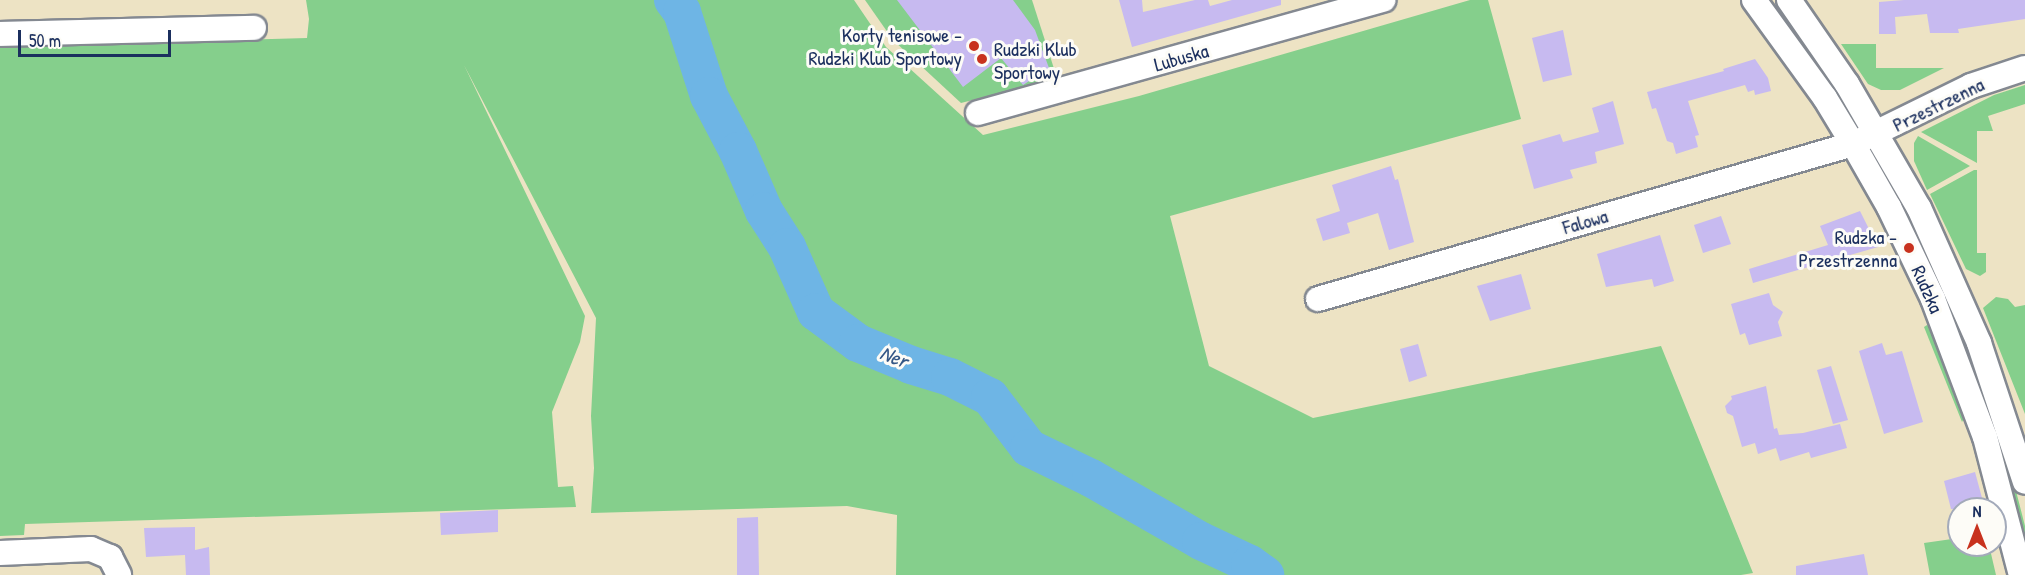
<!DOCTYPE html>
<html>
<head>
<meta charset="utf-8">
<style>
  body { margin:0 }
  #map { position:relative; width:2025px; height:575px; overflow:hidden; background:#ede3c4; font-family:"Patrick Hand",sans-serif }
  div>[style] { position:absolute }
  .green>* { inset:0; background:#85cf8c }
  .river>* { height:38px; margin:-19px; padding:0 19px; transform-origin:19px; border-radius:19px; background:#6eb5e5 }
  .building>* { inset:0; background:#c7baf0 }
  .roads { filter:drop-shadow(2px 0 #848991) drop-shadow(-2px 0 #848991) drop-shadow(0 2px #848991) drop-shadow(0 -2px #848991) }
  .minor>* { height:24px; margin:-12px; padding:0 12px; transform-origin:12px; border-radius:12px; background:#fff }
  .dots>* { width:16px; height:16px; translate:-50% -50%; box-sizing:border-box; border:3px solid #fdfcf7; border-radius:50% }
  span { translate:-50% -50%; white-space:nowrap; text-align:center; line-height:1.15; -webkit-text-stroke:6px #fdfcf7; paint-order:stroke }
  .poi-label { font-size:20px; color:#1b2f5e }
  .right { translate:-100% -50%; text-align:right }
  .left { translate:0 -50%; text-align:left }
  .street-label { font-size:20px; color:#1b2f5e }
  .water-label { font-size:21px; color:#345786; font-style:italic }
  .north { position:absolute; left:1947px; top:497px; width:60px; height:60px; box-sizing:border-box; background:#fdfcf7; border:2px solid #a3aaba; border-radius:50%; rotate:0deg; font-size:16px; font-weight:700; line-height:24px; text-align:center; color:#1b2f5e }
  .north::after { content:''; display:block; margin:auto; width:21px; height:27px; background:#c8321e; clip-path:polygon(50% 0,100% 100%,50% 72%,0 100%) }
  .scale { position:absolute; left:18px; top:30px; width:153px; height:27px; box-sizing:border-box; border:3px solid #1b2f5e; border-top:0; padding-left:8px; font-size:18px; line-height:21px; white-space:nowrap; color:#1b2f5e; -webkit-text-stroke:4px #fdfcf7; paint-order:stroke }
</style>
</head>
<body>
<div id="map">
  <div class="green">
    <i style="clip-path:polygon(306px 0,854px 0,886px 47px,983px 135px,1139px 96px,1470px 0,1488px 0,1521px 119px,1170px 216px,1209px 366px,1313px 418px,1661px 346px,1753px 573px,1741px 575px,896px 575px,897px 515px,847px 506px,591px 513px,594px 468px,591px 416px,596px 318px,464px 65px,585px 316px,580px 342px,552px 412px,558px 487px,573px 486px,576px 507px,25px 524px,24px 535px,0 536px,0 47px,307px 38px,309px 19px)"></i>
    <i style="clip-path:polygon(865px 0,1032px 0,1057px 78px,961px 103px,893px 40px)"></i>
    <i style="clip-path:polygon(1841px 44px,1876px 44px,1876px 68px,1944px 68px,1900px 90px,1881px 90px,1868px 84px)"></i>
    <i style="clip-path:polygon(2025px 85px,2025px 104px,1988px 116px,1993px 131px,1977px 131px,1977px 163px,1921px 132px,1994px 95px)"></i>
    <i style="clip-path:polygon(1918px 136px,1970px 166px,1927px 190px,1914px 161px,1914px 143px)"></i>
    <i style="clip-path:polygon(1974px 170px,1977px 170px,1977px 253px,1986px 253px,1986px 272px,1980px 276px,1966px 269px,1930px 194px)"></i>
    <i style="clip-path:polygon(1905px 205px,1970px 346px,2015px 487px,2025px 526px,2025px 547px,1994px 433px,1976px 379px,1944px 296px,1901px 207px)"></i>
    <i style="clip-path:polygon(1996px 297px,2008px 299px,2015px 307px,2025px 305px,2025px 414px,1983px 308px)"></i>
    <i style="clip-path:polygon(1927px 325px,1933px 328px,1966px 415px,1962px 422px,1924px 327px)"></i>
    <i style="clip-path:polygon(1959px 538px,1959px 545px,1989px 545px,1996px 575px,1930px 575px,1924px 543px)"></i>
  </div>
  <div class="river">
    <i style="left:673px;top:0;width:15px;rotate:53deg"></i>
    <i style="left:682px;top:12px;width:88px;rotate:72.2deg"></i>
    <i style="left:709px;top:96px;width:62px;rotate:62.2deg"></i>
    <i style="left:738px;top:151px;width:65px;rotate:66.6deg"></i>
    <i style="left:764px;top:211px;width:43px;rotate:57.4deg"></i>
    <i style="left:787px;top:247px;width:71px;rotate:66deg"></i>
    <i style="left:816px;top:312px;width:52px;rotate:36.4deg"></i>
    <i style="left:858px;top:343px;width:57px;rotate:22.5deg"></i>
    <i style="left:911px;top:365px;width:41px;rotate:17.1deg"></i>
    <i style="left:950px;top:377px;width:45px;rotate:26.6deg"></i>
    <i style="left:990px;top:397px;width:64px;rotate:52.6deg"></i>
    <i style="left:1029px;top:448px;width:69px;rotate:25.8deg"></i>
    <i style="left:1091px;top:478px;width:127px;rotate:29.8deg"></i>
    <i style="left:1201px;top:541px;width:54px;rotate:25.1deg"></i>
    <i style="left:1250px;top:564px;width:19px;rotate:36deg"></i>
  </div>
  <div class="building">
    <i style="clip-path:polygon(897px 0,1013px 0,1035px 30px,1049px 68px,1023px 85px,1001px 58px,963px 87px)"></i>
    <i style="clip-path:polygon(1119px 0,1142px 0,1143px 12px,1195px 0,1208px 0,1210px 6px,1232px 0,1281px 0,1281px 5px,1132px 47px)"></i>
    <i style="clip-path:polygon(1904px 0,2025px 0,2025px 19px,1958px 29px,1959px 33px,1930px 33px,1927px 14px,1895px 17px,1896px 34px,1879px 34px,1879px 2px)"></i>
    <i style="clip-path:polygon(1563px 30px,1572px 75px,1543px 82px,1532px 38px)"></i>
    <i style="clip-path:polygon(1755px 59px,1768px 78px,1771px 91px,1755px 95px,1754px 90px,1748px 92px,1745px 85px,1688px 101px,1699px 135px,1695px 136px,1698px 147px,1676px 154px,1673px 143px,1667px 141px,1656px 108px,1652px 109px,1647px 92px,1724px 71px,1723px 69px)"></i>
    <i style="clip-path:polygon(1613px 101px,1624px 144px,1595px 152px,1597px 163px,1570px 170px,1573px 178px,1534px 189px,1522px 145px,1560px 134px,1563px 142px,1599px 132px,1592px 108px)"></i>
    <i style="clip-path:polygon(1391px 166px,1395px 180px,1398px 179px,1414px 242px,1389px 250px,1378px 213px,1347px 223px,1350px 233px,1323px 241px,1316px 219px,1340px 211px,1332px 185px)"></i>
    <i style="clip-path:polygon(1860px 211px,1878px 247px,1753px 283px,1749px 269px,1828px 245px,1820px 226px)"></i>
    <i style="clip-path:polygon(1721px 216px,1731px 244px,1703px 253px,1694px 225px)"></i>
    <i style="clip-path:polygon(1660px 235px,1674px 281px,1654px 287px,1652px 279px,1606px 287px,1597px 254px)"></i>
    <i style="clip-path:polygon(1521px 274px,1531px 309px,1490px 321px,1477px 286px)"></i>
    <i style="clip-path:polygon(1769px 293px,1773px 305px,1783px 312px,1778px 322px,1782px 336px,1749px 345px,1745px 333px,1740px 335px,1731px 304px)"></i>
    <i style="clip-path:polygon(1882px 343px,1886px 355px,1902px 351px,1923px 422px,1884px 434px,1859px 351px)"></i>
    <i style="clip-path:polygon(1418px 344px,1427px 376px,1409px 382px,1400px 349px)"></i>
    <i style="clip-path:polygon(1831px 366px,1848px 420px,1833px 424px,1817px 370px)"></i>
    <i style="clip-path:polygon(1766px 386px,1774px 429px,1777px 428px,1779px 435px,1803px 433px,1840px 424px,1847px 448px,1811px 458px,1809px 452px,1780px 461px,1776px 448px,1758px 454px,1755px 443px,1742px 447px,1733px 416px,1727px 413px,1725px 406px,1732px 399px,1731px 396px)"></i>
    <i style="clip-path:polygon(1975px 472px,1985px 509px,1951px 509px,1944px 481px)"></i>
    <i style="clip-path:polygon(498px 510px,498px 532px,441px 535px,440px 513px)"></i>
    <i style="clip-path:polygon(758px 517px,759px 575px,737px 575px,737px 518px)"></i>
    <i style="clip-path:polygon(195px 527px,195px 550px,209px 547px,210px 575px,186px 575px,185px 555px,146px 557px,144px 528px)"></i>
    <i style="clip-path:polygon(1864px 554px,1868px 575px,1796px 575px,1796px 566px)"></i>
  </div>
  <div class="roads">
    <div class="minor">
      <i style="left:1754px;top:0;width:121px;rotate:54.1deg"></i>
      <i style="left:1825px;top:98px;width:54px;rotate:58.7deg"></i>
      <i style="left:1853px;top:144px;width:73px;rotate:60.3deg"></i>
      <i style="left:1889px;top:207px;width:102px;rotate:64.4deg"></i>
      <i style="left:1933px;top:299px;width:147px;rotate:69.4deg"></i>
      <i style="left:1985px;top:437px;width:143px;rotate:75.4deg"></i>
      <i style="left:1789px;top:0;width:102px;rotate:55.4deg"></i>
      <i style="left:1847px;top:84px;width:143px;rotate:59.9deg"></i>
      <i style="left:1919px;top:208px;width:148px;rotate:66deg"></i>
      <i style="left:1979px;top:343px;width:146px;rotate:71.7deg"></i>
      <i style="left:0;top:34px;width:254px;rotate:-1.4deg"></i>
      <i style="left:978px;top:113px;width:421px;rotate:-15.6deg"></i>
      <i style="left:1318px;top:299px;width:557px;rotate:-16.16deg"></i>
      <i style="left:1853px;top:144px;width:131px;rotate:-26.2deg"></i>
      <i style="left:1971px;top:86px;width:57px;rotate:-18.4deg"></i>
      <i style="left:0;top:553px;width:91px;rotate:-2.5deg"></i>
      <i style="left:91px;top:549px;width:21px;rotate:23deg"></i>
      <i style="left:110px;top:557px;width:20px;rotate:63deg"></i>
    </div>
  </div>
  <div class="dots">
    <i style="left:974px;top:46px;background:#c8321e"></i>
    <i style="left:982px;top:59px;background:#c8321e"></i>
    <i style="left:1909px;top:248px;background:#c8321e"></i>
  </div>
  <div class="poi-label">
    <span class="right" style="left:962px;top:46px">Korty tenisowe -<br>Rudzki Klub Sportowy</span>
    <span class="left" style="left:994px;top:60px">Rudzki Klub<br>Sportowy</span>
    <span class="right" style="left:1897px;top:248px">Rudzka -<br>Przestrzenna</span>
  </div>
  <div class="street-label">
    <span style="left:1181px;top:57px;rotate:-16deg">Lubuska</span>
    <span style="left:1938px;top:104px;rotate:-26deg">Przestrzenna</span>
    <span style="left:1585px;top:221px;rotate:-16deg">Falowa</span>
    <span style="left:1928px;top:289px;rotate:66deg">Rudzka</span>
  </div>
  <div class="water-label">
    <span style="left:894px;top:357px;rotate:22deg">Ner</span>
  </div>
  <div class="north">N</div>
  <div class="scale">50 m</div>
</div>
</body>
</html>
